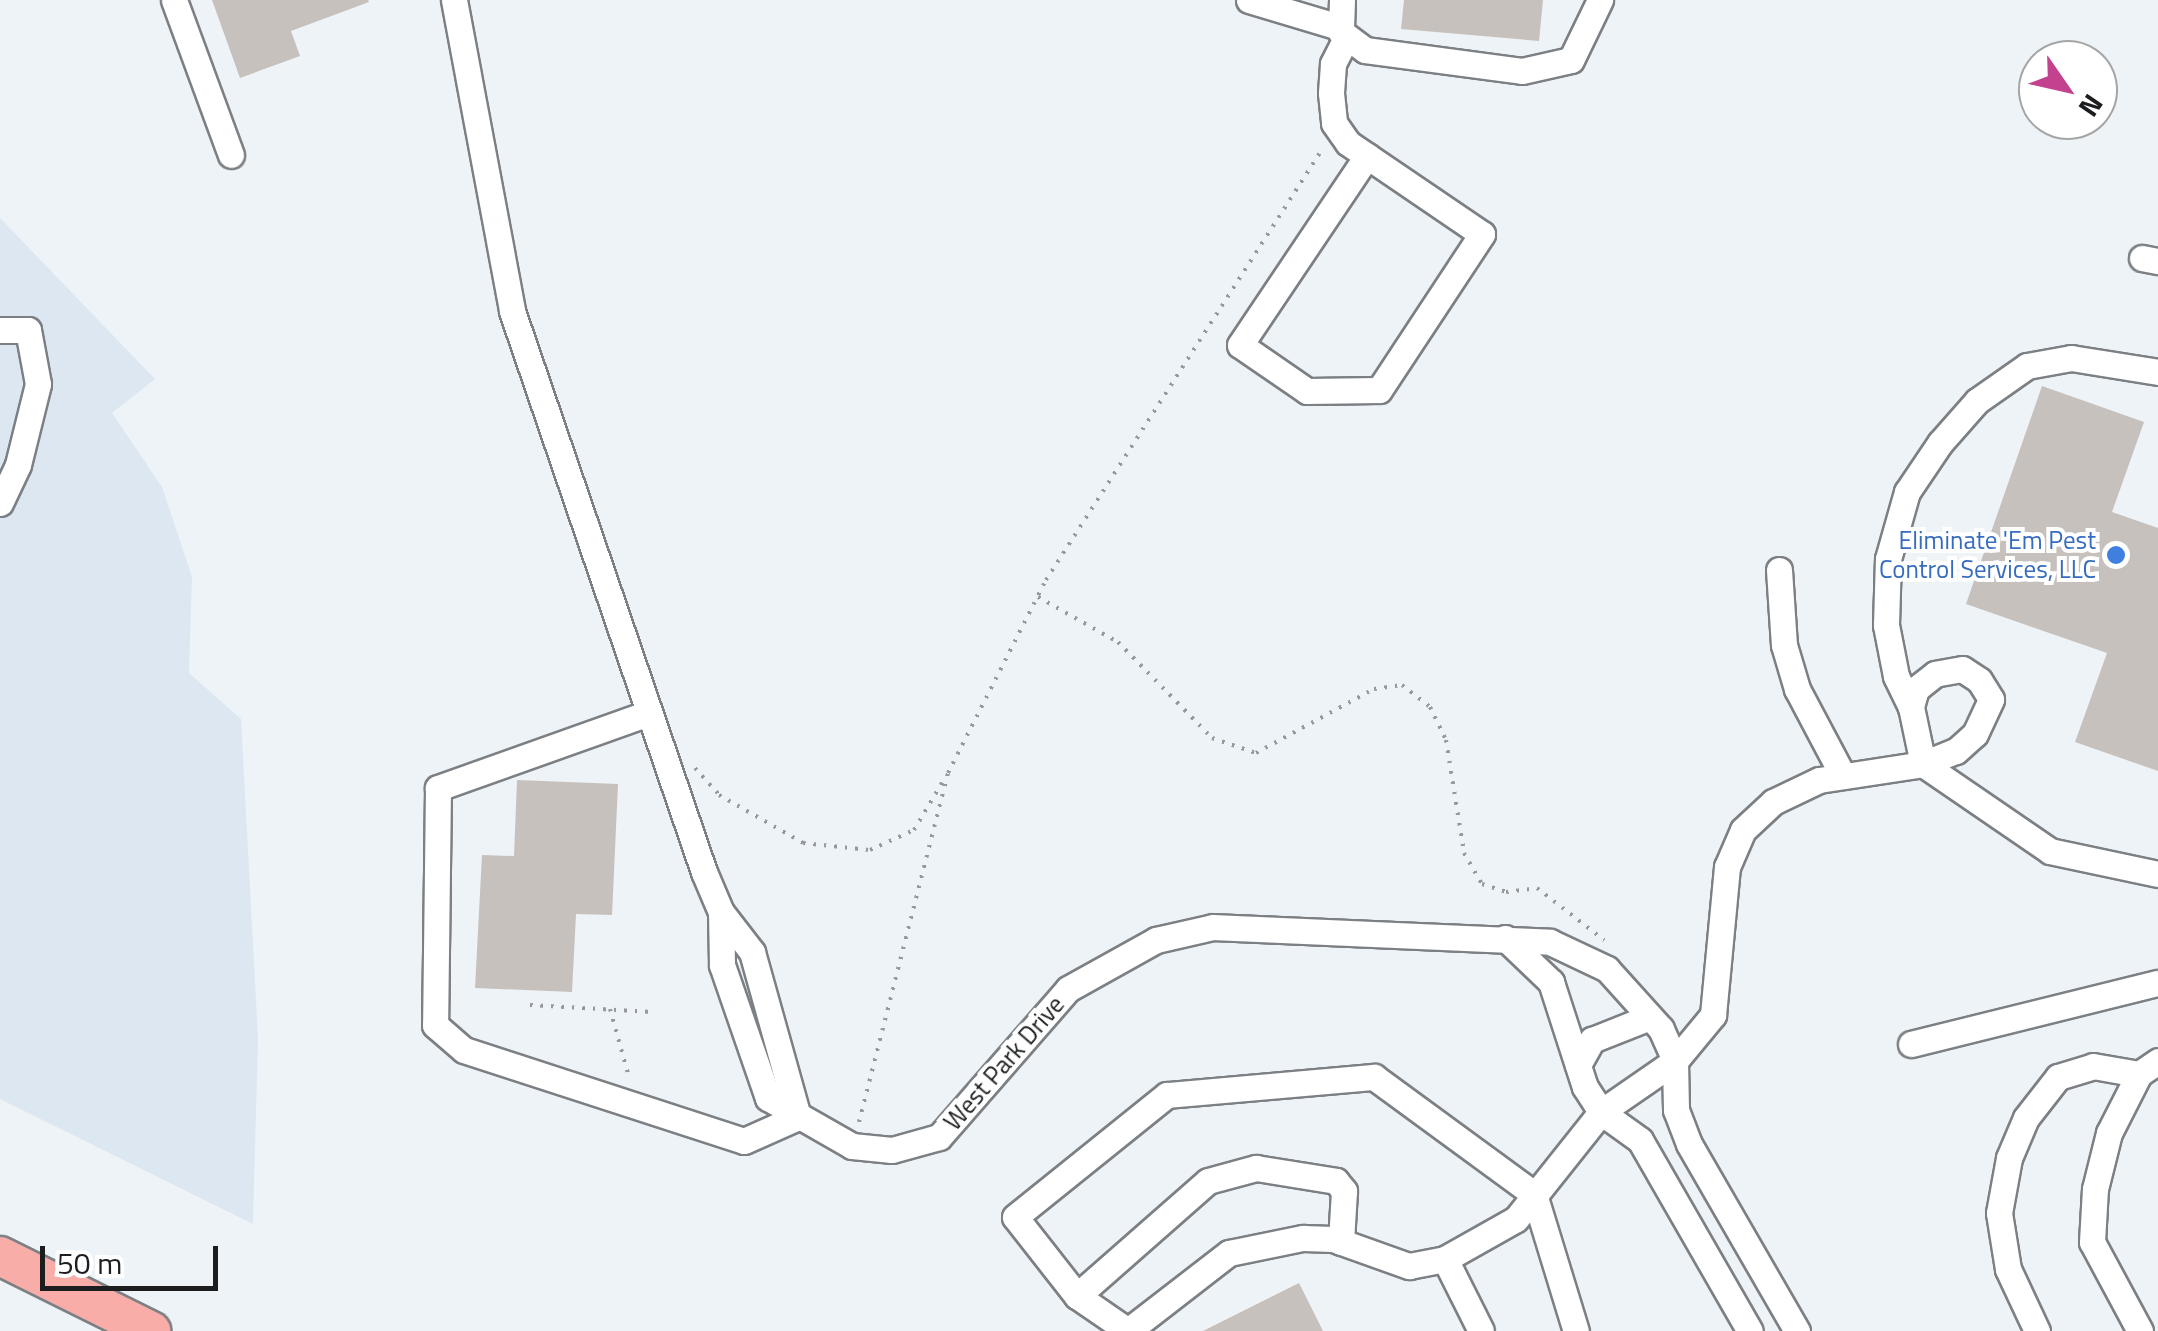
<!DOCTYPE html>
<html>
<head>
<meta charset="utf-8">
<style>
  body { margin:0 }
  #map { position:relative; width:2158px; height:1331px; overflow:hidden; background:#eef3f7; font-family:"Titillium Web",sans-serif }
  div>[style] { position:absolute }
  .built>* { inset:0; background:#dce7f1 }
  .building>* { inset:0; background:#c6c1bd }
  .path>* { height:4px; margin-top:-2px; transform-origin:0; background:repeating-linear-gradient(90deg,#95999c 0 2.5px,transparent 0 10.5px) }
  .roads { filter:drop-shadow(2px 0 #7c8084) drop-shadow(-2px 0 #7c8084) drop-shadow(0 2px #7c8084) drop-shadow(0 -2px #7c8084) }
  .minor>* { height:25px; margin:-12.5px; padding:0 12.5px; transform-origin:12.5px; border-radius:12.5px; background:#fff }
  .highway>* { height:38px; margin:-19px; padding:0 19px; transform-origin:19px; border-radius:19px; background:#f9ada8 }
  .dots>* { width:28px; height:28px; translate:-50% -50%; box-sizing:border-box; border:5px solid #fff; border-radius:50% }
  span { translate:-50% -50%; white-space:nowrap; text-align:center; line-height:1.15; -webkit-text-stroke:8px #fff; paint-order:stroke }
  .shop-label { font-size:25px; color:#366cbe }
  .right { translate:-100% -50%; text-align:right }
  .street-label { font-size:25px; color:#1b1d1e }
  .north { position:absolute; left:2018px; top:40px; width:100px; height:100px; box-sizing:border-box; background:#fff; border:2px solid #a4a5a5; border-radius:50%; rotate:124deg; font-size:28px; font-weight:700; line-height:40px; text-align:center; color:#1b1d1e }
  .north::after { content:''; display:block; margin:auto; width:35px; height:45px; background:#c2428f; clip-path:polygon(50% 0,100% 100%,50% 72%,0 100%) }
  .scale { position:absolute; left:40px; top:1246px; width:178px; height:45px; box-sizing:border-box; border:5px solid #1b1d1e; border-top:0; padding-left:12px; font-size:30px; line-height:35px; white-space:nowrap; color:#1b1d1e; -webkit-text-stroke:8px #fff; paint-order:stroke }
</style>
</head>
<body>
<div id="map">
  <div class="built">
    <i style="clip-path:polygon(0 218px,155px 379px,112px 413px,162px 487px,192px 577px,189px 673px,241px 719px,258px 1038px,253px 1224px,0 1099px)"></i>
  </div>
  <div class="building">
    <i style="clip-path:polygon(212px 0,368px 0,369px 2px,291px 31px,300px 56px,240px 78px)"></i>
    <i style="clip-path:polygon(1404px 0,1543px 0,1539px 41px,1401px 29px)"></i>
    <i style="clip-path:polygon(2042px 386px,2144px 422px,2112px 512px,2158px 528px,2158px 771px,2075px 742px,2107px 653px,1966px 604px)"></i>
    <i style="clip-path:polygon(517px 780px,618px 784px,612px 915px,576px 914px,572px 992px,475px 988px,482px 855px,514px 856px)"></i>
    <i style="clip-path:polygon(1299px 1283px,1323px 1331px,1203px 1331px)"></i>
  </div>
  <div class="path">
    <i style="left:1038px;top:597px;width:92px;rotate:29.4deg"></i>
    <i style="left:1118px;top:642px;width:134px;rotate:45.6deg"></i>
    <i style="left:1212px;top:738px;width:46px;rotate:18.8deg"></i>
    <i style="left:1256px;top:753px;width:134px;rotate:-28.5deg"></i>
    <i style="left:1374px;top:689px;width:28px;rotate:-8deg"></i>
    <i style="left:1402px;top:685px;width:36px;rotate:38deg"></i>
    <i style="left:1430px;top:707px;width:37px;rotate:64deg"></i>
    <i style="left:1446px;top:740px;width:114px;rotate:80.9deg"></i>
    <i style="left:1464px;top:853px;width:36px;rotate:60deg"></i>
    <i style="left:1482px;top:884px;width:25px;rotate:18deg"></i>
    <i style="left:1506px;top:892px;width:31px;rotate:-7deg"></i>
    <i style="left:1537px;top:888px;width:85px;rotate:37.8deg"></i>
    <i style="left:695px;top:768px;width:36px;rotate:48deg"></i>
    <i style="left:719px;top:795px;width:97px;rotate:29.7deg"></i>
    <i style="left:803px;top:843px;width:67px;rotate:6deg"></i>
    <i style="left:870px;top:850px;width:48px;rotate:-24.4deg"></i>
    <i style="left:914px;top:830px;width:57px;rotate:-59.4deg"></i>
    <i style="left:530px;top:1005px;width:122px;rotate:3.3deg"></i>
    <i style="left:610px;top:1009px;width:71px;rotate:74.4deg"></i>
    <i style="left:859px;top:1122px;width:360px;rotate:-75.7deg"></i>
    <i style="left:948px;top:773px;width:216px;rotate:-63.1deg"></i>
    <i style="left:1046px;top:580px;width:513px;rotate:-57.33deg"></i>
  </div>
  <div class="roads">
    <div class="minor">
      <i style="left:174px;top:0;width:165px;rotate:69.8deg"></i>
      <i style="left:454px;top:0;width:316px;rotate:79.4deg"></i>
      <i style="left:512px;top:311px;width:593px;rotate:71.11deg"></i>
      <i style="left:704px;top:872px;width:43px;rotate:67deg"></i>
      <i style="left:721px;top:912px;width:51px;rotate:52.2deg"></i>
      <i style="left:752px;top:952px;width:171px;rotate:74.4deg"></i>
      <i style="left:1249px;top:0;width:94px;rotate:16.7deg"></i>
      <i style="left:1342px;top:0;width:32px;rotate:92deg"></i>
      <i style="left:1341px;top:32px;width:30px;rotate:37deg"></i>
      <i style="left:1365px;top:50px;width:158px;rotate:7.6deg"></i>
      <i style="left:1522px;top:71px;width:50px;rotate:-12.7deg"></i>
      <i style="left:1571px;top:60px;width:67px;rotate:-64.2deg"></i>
      <i style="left:1346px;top:38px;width:29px;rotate:117deg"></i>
      <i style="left:1333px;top:64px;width:29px;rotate:94deg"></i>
      <i style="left:1331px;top:93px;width:30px;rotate:84deg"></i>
      <i style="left:1334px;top:123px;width:24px;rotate:55deg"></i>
      <i style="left:1348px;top:143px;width:162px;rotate:34.2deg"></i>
      <i style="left:1482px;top:234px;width:187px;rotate:123.4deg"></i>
      <i style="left:1379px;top:390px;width:72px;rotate:179.2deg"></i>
      <i style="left:1307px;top:391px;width:81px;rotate:-145.5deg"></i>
      <i style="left:1240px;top:345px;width:228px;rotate:-56.1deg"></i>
      <i style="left:2142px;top:258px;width:16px;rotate:11deg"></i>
      <i style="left:0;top:330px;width:28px"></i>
      <i style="left:28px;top:330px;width:55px;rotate:79.5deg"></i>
      <i style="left:38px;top:384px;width:83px;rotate:103.9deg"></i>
      <i style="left:18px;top:465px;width:42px;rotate:115.3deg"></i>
      <i style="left:1779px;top:570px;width:75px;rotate:86.2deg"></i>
      <i style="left:1784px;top:645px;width:46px;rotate:73.5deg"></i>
      <i style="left:1797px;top:689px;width:98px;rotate:62.1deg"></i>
      <i style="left:1911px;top:707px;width:34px;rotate:-116deg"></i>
      <i style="left:1896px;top:676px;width:52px;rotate:-101.1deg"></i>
      <i style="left:1886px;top:625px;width:66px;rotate:-88.3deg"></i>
      <i style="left:1888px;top:559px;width:70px;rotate:-74.2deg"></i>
      <i style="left:1907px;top:492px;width:59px;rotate:-56deg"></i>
      <i style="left:1940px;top:443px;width:56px;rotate:-48.6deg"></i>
      <i style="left:1977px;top:401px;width:61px;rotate:-35deg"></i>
      <i style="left:2027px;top:366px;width:45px;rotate:-10.3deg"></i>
      <i style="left:2071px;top:358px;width:88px;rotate:9.1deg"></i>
      <i style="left:646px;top:714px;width:221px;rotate:160.4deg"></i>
      <i style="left:438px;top:788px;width:237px;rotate:90.7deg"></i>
      <i style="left:435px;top:1025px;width:38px;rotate:41deg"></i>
      <i style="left:464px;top:1050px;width:294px;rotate:18deg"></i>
      <i style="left:744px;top:1141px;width:59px;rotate:-24deg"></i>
      <i style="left:721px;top:912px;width:53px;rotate:88.9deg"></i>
      <i style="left:722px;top:965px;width:141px;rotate:70.9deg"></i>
      <i style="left:768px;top:1098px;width:97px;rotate:29.7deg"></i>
      <i style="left:852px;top:1146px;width:40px;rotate:5.7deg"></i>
      <i style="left:892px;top:1150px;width:49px;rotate:-15.5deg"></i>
      <i style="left:939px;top:1137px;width:196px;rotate:-48.9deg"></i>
      <i style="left:1068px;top:989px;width:101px;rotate:-29.1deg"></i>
      <i style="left:1156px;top:940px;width:58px;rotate:-12.8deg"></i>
      <i style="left:1213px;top:927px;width:337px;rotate:2.5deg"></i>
      <i style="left:1550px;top:942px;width:63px;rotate:25.3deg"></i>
      <i style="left:1607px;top:969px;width:81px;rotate:48deg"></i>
      <i style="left:1661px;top:1029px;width:35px;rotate:66deg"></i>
      <i style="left:1675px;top:1061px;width:49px;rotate:88.8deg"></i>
      <i style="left:1676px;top:1110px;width:36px;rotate:69deg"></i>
      <i style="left:1689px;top:1144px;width:216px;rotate:60deg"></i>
      <i style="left:1505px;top:938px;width:64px;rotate:43.7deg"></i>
      <i style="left:1551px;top:982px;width:110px;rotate:72.1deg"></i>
      <i style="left:1585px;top:1087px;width:30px;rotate:57deg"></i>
      <i style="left:1601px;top:1112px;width:48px;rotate:35.7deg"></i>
      <i style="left:1640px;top:1140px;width:220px;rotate:60.1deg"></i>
      <i style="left:1911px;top:1044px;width:254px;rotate:-13.9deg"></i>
      <i style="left:1578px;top:1065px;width:29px;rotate:-61deg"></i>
      <i style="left:1592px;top:1040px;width:62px;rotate:-21.6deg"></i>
      <i style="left:1445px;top:1259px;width:80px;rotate:63.4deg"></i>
      <i style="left:1077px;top:1296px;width:100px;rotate:-128.1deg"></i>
      <i style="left:1015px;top:1217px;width:195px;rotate:-38.8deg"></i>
      <i style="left:1167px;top:1095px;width:208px;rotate:-5deg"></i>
      <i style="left:1374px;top:1077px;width:198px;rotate:36.2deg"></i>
      <i style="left:1534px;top:1194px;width:143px;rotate:73deg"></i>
      <i style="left:1128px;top:1331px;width:128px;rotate:-37.7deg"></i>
      <i style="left:1229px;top:1253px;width:76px;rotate:-11.5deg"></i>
      <i style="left:1303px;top:1238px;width:30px;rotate:2deg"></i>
      <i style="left:1333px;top:1239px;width:81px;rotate:19.6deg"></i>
      <i style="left:1409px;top:1266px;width:37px;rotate:-11deg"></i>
      <i style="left:1445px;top:1259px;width:81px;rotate:-29.4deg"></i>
      <i style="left:1516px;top:1219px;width:137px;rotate:-51.5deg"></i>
      <i style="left:1601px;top:1112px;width:90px;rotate:-34.6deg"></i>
      <i style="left:1675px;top:1061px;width:60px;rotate:-50.4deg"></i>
      <i style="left:1713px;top:1015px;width:149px;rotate:-84.6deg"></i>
      <i style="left:1727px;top:867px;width:40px;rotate:-66.6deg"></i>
      <i style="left:1743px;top:830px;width:41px;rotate:-43deg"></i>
      <i style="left:1773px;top:802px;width:51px;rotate:-25.6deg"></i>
      <i style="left:1819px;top:780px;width:105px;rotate:-8.7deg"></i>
      <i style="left:1923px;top:764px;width:35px;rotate:-22deg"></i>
      <i style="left:1956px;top:751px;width:25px;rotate:-42deg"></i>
      <i style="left:1975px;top:734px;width:38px;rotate:-65deg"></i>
      <i style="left:1991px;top:699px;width:22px;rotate:-122deg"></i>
      <i style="left:1979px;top:680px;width:20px;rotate:-147deg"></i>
      <i style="left:1962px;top:669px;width:27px;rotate:170deg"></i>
      <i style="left:1935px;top:674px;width:24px;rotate:142deg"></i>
      <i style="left:1916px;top:689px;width:19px;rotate:106deg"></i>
      <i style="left:1911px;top:707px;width:58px;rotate:78.1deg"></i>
      <i style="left:1923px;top:764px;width:154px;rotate:34.4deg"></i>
      <i style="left:2050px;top:851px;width:110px;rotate:12deg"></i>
      <i style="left:1128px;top:1331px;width:62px;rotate:-145.5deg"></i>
      <i style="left:1077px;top:1296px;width:174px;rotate:-41.3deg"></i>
      <i style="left:1208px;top:1181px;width:50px;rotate:-15.2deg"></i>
      <i style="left:1256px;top:1168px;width:81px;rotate:9.2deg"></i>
      <i style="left:1336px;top:1181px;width:13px;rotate:51deg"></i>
      <i style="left:1344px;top:1191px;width:51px;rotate:93.4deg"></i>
      <i style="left:2037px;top:1331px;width:68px;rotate:-115.1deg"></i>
      <i style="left:2008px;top:1269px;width:57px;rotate:-99.1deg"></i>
      <i style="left:1999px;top:1213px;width:56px;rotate:-79.7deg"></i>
      <i style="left:2009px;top:1158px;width:43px;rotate:-67deg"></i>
      <i style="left:2026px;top:1118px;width:52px;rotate:-52deg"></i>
      <i style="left:2058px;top:1077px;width:37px;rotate:-17deg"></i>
      <i style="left:2093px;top:1066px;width:47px;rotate:9.9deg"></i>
      <i style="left:2140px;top:1331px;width:101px;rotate:-118.3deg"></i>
      <i style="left:2092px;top:1242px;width:53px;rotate:-86.8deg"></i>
      <i style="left:2095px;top:1189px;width:58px;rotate:-76deg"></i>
      <i style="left:2109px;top:1133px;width:66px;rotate:-63deg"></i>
      <i style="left:2139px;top:1074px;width:23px;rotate:-34deg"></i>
    </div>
    <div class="highway">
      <i style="left:0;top:1256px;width:169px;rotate:26.4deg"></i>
    </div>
  </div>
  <div class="dots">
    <i style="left:2116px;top:555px;background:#3f7fe0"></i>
  </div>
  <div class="shop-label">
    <span class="right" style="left:2096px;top:555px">Eliminate 'Em Pest<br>Control Services, LLC</span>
  </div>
  <div class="street-label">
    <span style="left:1004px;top:1063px;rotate:-49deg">West Park Drive</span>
  </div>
  <div class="north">N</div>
  <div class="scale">50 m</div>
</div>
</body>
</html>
